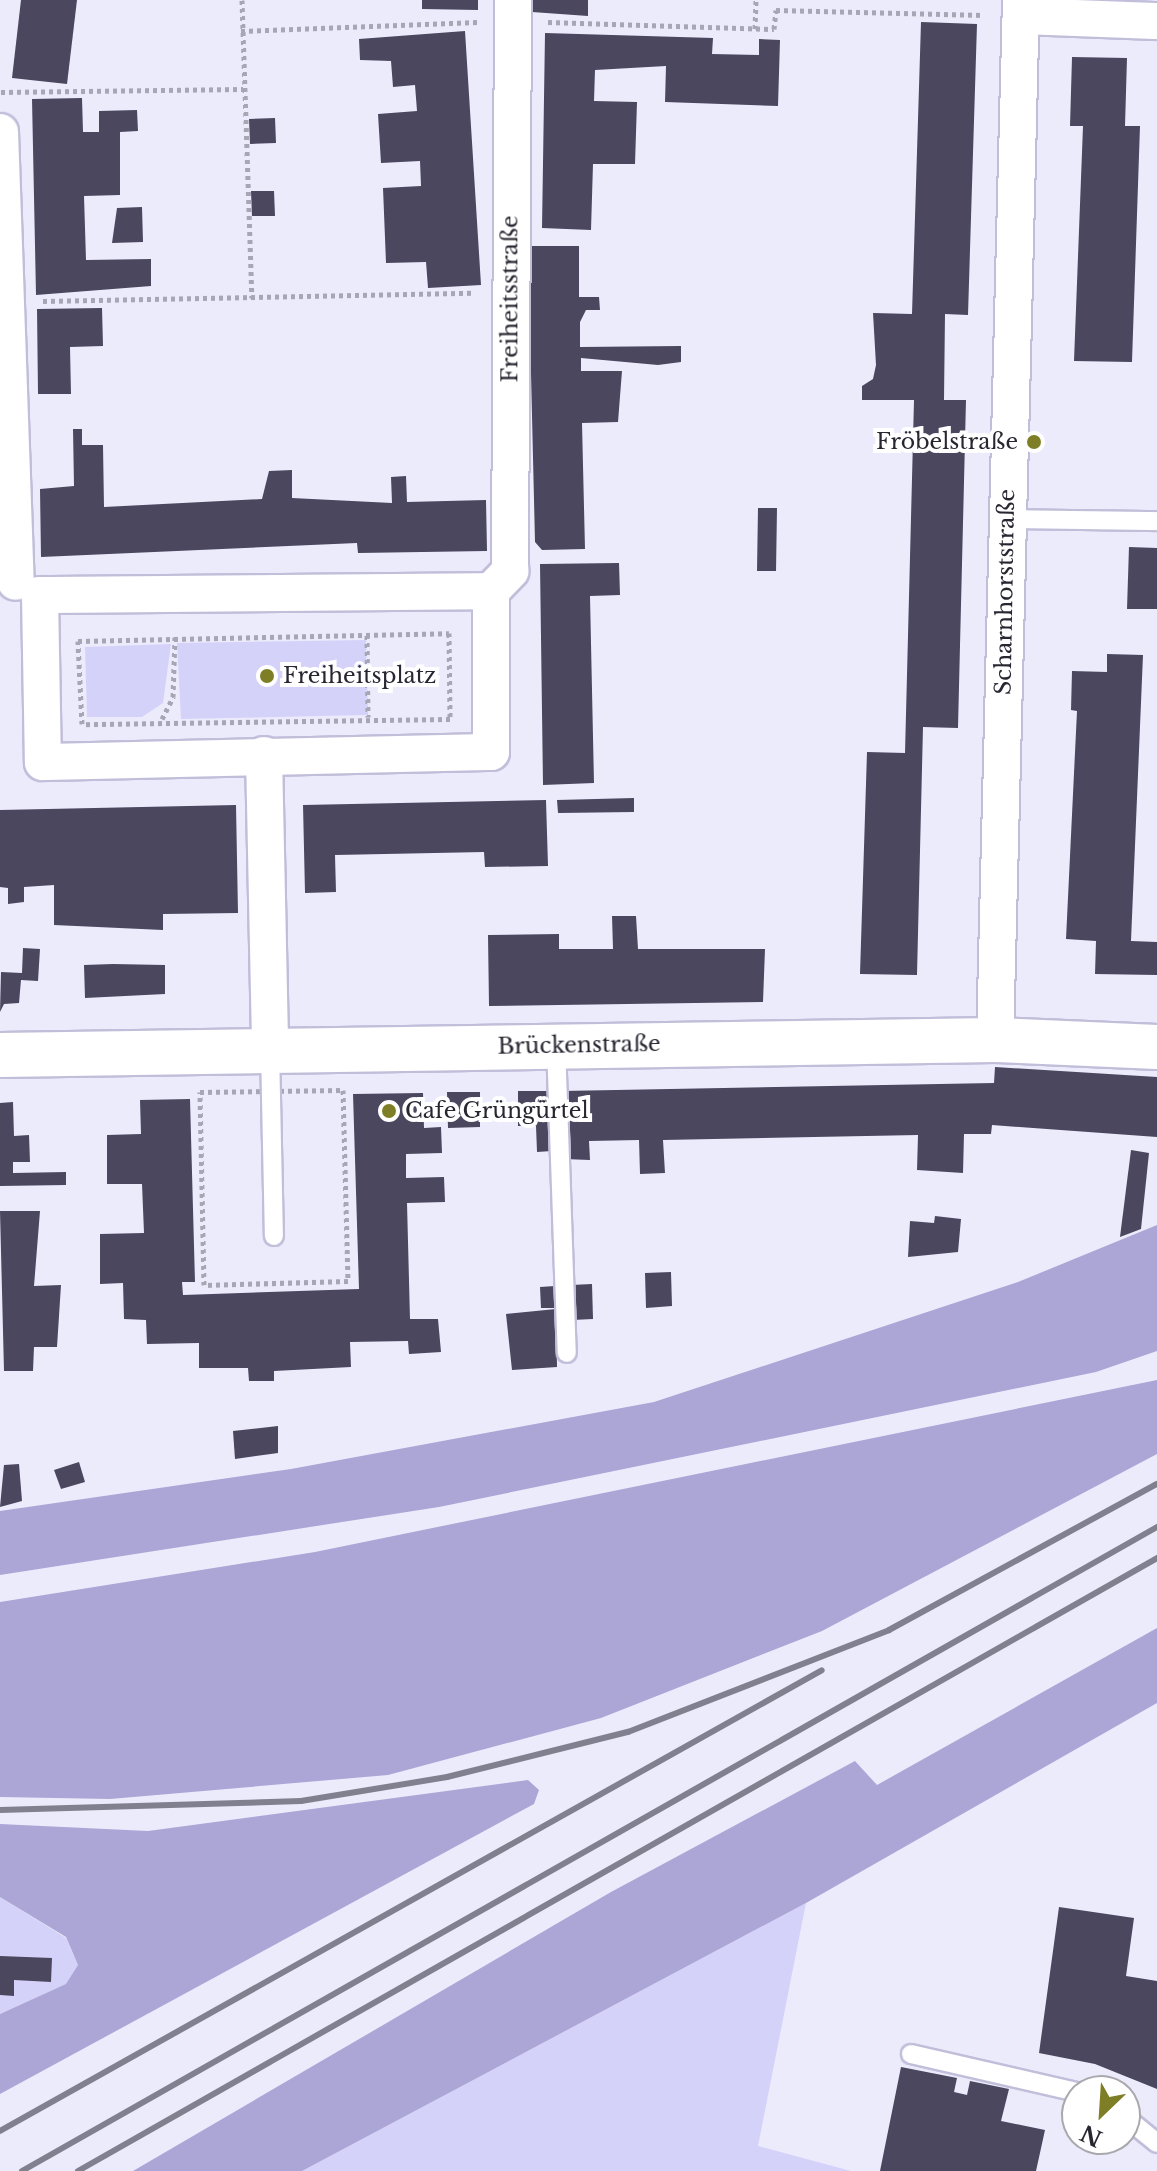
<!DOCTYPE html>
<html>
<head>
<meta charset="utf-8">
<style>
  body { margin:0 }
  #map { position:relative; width:1157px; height:2171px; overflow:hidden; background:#ecebfc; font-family:"Libre Baskerville",serif }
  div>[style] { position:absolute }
  .green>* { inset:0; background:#d5d2fa }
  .forest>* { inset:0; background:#aba6d6 }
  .building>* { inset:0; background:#4a475e }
  .path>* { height:5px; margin-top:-2.5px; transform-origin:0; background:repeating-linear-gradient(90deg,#a7a6b5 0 4px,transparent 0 8px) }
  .roads { filter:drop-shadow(2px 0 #c1beda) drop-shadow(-2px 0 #c1beda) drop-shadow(0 2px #c1beda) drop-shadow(0 -2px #c1beda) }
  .service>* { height:18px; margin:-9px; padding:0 9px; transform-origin:9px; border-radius:9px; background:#fff }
  .minor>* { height:36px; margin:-18px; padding:0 18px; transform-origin:18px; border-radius:18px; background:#fff }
  .tertiary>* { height:44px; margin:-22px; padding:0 22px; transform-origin:22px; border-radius:22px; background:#fff }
  .rail>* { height:6px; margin:-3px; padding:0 3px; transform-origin:3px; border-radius:3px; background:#81808e }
  .dots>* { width:22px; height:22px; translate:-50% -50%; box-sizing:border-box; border:4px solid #fff; border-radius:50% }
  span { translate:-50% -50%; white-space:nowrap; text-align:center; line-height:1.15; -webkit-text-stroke:8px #fff; paint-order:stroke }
  .street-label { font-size:22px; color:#272631 }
  .poi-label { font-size:22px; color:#272631 }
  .right { translate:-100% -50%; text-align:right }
  .left { translate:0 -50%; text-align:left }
  .north { position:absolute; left:1061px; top:2075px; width:80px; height:80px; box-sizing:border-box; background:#fff; border:2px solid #a9a8ad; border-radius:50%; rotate:205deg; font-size:22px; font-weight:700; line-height:32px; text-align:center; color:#272631 }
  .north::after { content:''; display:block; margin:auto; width:28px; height:36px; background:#7e7e26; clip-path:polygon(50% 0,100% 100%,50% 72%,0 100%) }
</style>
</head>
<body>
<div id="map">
  <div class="green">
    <i style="clip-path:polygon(366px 640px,368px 715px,181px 719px,177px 643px)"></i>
    <i style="clip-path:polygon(171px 644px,163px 703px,142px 717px,87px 717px,85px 647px)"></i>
    <i style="clip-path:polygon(0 1897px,66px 1938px,78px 1965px,67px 1984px,0 2014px)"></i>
    <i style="clip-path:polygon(806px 1903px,758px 2146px,851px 2171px,302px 2171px)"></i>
  </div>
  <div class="forest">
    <i style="clip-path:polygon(1157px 1225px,1157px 1351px,1096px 1372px,439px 1507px,0 1575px,0 1511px,291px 1469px,654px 1402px,1018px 1282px)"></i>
    <i style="clip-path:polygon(1157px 1380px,1157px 1454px,822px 1631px,601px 1718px,388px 1775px,110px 1799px,0 1797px,0 1602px,315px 1552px)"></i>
    <i style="clip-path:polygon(1157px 1628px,1157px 1703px,806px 1903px,302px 2171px,133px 2171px,611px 1892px,855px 1761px,877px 1785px)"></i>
    <i style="clip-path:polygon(528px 1780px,539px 1790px,534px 1804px,0 2094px,0 2014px,66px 1984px,78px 1965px,66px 1937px,0 1897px,0 1824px,148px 1831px)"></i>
  </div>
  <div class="building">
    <i style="clip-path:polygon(21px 0,77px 0,67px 84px,12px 78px)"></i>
    <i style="clip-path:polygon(422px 0,478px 0,478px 10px,422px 9px)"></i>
    <i style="clip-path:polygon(533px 0,588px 0,588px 16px,532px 12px)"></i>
    <i style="clip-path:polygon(921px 22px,977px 24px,968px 315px,945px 314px,944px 400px,966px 400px,958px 728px,923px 727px,917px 975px,860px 974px,867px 752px,905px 753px,914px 400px,862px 400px,862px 386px,873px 379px,876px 365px,873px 313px,912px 314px)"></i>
    <i style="clip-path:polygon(465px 31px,481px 285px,428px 288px,426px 262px,386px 263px,383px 188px,421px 186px,420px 161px,381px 163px,378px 114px,417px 111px,415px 85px,393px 87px,391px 61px,360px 60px,359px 39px)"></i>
    <i style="clip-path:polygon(545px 33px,713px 38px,712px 54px,759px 55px,759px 39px,780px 40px,778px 106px,665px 102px,666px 66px,595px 70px,594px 101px,637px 102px,635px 164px,593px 164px,591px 230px,542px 228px)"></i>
    <i style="clip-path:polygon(1072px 57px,1127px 58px,1125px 126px,1140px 126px,1132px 362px,1074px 361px,1083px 126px,1070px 126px)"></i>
    <i style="clip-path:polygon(82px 98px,83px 132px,99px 132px,99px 111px,137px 110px,138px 131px,120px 132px,120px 195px,84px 196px,86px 260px,151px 259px,151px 286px,36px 295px,32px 99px)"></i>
    <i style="clip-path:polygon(275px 118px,276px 143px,250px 144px,249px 119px)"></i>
    <i style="clip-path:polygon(251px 191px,274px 191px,275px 216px,252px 216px)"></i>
    <i style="clip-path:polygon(142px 207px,143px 242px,112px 243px,117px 208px)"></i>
    <i style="clip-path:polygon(528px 246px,579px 246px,579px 297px,599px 297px,600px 310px,586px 310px,580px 322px,580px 347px,681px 346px,681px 362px,658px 365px,581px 358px,581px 371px,622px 371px,618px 422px,582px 423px,585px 549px,542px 550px,535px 542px)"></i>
    <i style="clip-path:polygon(102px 308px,103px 346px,70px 347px,71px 394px,38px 394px,37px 309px)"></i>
    <i style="clip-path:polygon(73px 429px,82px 429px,82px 445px,103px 445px,104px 507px,262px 499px,269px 471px,292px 470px,292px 498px,392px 503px,391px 477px,406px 476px,407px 502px,486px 500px,487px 551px,358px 553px,357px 543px,41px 557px,40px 489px,74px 486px)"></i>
    <i style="clip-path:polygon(758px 508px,777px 508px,776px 571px,757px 571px)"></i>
    <i style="clip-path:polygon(1129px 547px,1157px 548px,1157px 609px,1127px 609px)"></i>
    <i style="clip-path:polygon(619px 563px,620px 595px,590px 596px,594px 783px,543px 785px,540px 564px)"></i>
    <i style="clip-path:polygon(1107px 654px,1143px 655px,1131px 941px,1157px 942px,1157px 975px,1095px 974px,1096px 941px,1066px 939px,1077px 711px,1071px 710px,1072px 671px,1107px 672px)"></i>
    <i style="clip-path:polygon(634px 798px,634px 812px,558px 813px,557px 800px)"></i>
    <i style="clip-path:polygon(546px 800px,548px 866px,485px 867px,484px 852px,335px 855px,336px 892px,305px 893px,303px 805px)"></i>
    <i style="clip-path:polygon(236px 805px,238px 913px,163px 914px,163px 930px,54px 925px,54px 885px,24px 887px,24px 902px,8px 904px,8px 888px,0 887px,0 810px)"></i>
    <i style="clip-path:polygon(612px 916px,636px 916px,638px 949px,765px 949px,763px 1002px,489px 1006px,488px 935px,559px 934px,559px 949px,613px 949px)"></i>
    <i style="clip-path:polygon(23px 948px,40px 949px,38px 981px,21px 980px,19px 1003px,4px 1004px,0 1012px,1px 972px,22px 973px)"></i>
    <i style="clip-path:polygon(113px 964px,165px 965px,165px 994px,85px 998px,84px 965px)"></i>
    <i style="clip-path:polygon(995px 1067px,1157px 1077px,1157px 1137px,992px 1125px,991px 1134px,964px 1134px,963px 1173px,917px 1170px,918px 1135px,663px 1140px,665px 1173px,640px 1174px,639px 1140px,589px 1141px,590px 1160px,564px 1159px,562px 1091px,994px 1083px)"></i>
    <i style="clip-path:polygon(518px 1091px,550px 1091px,552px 1151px,537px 1152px,536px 1126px,518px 1126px)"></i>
    <i style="clip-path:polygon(447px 1092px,480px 1092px,480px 1127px,448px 1128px)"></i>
    <i style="clip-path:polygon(423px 1093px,424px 1128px,441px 1127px,442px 1153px,406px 1154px,406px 1178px,444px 1177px,445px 1202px,407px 1203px,410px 1319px,438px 1319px,441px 1352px,409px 1354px,408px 1341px,350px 1342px,351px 1367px,274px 1371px,274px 1381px,249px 1381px,248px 1368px,199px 1368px,199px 1343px,147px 1344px,146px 1320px,124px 1319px,123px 1283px,100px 1284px,100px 1234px,144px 1233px,142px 1184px,107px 1184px,107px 1135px,141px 1134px,140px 1100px,190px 1099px,195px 1282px,182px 1282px,183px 1295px,359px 1289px,353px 1094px)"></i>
    <i style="clip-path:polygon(13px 1102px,14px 1136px,29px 1135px,30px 1162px,13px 1162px,13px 1173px,66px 1172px,66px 1185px,0 1186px,0 1103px)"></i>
    <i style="clip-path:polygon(1131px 1150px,1149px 1153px,1141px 1229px,1120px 1237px)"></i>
    <i style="clip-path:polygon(0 1211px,40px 1211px,34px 1286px,61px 1285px,57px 1347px,34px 1347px,33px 1371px,4px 1371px)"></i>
    <i style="clip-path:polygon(935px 1216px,961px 1219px,958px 1252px,908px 1257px,910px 1221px,934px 1223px)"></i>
    <i style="clip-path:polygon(671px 1272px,672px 1306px,646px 1308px,645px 1273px)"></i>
    <i style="clip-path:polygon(592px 1284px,593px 1319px,572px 1320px,571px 1285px)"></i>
    <i style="clip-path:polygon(555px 1286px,556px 1308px,541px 1308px,540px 1287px)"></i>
    <i style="clip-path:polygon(556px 1309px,557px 1367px,512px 1370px,506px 1314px)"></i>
    <i style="clip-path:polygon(278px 1426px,278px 1453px,235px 1459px,233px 1431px)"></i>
    <i style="clip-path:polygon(79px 1462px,85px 1482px,61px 1489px,54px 1470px)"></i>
    <i style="clip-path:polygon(19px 1464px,22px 1501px,0 1507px,4px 1465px)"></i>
    <i style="clip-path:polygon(1059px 1907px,1134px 1918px,1126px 1976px,1157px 1981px,1157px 2089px,1095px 2064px,1039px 2053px)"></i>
    <i style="clip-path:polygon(0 1956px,52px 1958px,51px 1982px,14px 1980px,14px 1996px,0 1995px)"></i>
    <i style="clip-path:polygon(901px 2067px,957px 2078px,954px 2092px,967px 2095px,970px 2081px,1009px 2089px,1001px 2121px,1045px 2130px,1036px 2171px,880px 2171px)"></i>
  </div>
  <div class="path">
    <i style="left:242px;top:0;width:298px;rotate:88.1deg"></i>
    <i style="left:548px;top:22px;width:226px;rotate:1.8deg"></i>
    <i style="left:774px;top:29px;width:19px;rotate:-84deg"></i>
    <i style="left:776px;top:10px;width:208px;rotate:1.4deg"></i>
    <i style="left:755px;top:29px;width:29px;rotate:-88deg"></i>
    <i style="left:241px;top:31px;width:237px;rotate:-2.2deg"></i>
    <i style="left:1px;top:92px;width:242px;rotate:-0.7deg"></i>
    <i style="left:43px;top:301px;width:430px;rotate:-1.1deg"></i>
    <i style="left:449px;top:633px;width:86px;rotate:89.3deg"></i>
    <i style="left:450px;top:719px;width:368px;rotate:179.2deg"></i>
    <i style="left:82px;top:724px;width:83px;rotate:-92.8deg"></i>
    <i style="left:78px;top:641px;width:371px;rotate:-1.2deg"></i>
    <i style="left:367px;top:635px;width:82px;rotate:89.3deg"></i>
    <i style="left:162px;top:719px;width:25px;rotate:-63deg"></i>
    <i style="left:173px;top:697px;width:60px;rotate:-88.1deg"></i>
    <i style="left:343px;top:1090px;width:191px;rotate:88.5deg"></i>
    <i style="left:348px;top:1281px;width:144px;rotate:178.4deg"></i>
    <i style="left:204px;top:1285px;width:193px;rotate:-91.2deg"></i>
    <i style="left:200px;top:1092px;width:143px;rotate:-0.8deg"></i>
  </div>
  <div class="roads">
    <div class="service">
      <i style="left:1006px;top:519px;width:151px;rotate:0.8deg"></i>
      <i style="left:556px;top:1045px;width:308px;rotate:88deg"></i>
      <i style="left:270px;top:1049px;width:187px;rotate:88.8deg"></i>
      <i style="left:911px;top:2054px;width:170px;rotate:12.9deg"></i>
      <i style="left:1125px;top:2117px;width:41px;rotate:39.1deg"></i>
    </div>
    <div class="minor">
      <i style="left:1021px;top:16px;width:136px;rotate:2.1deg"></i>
      <i style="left:0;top:132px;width:450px;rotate:88deg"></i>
      <i style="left:491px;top:591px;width:28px;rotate:-46deg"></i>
      <i style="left:510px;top:571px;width:571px;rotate:-89.7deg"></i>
      <i style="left:40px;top:595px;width:167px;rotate:89deg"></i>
      <i style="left:43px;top:762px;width:448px;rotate:-1.3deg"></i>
      <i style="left:491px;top:752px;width:161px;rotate:-90deg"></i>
      <i style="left:40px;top:595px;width:451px;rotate:-0.5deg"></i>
      <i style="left:264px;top:755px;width:294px;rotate:88.8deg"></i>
      <i style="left:995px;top:1040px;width:1040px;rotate:-88.57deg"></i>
    </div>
    <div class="tertiary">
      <i style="left:0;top:1055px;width:995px;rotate:-0.86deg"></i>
      <i style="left:995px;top:1040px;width:162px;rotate:2.5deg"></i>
    </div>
  </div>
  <div class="rail">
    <i style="left:0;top:1810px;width:301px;rotate:-1.7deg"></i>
    <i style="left:301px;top:1801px;width:148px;rotate:-9.3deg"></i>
    <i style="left:447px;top:1777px;width:187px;rotate:-14deg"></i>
    <i style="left:628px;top:1732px;width:280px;rotate:-21.3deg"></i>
    <i style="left:889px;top:1630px;width:305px;rotate:-28.6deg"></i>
    <i style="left:0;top:2131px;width:942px;rotate:-29.28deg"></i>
    <i style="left:22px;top:2171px;width:1305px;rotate:-29.57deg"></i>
    <i style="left:78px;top:2171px;width:1241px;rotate:-29.6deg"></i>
  </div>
  <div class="dots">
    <i style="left:1034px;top:442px;background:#7e7e26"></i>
    <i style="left:267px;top:676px;background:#7e7e26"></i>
    <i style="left:389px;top:1111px;background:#7e7e26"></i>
  </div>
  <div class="street-label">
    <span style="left:510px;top:299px;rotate:-90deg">Freiheitsstraße</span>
    <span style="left:1005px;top:592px;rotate:-89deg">Scharnhorststraße</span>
    <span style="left:579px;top:1045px;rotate:-1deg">Brückenstraße</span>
  </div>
  <div class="poi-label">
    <span class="right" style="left:1018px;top:442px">Fröbelstraße</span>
    <span class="left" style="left:283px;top:676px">Freiheitsplatz</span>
    <span class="left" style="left:405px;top:1111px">Cafe Grüngürtel</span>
  </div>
  <div class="north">N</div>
</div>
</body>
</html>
